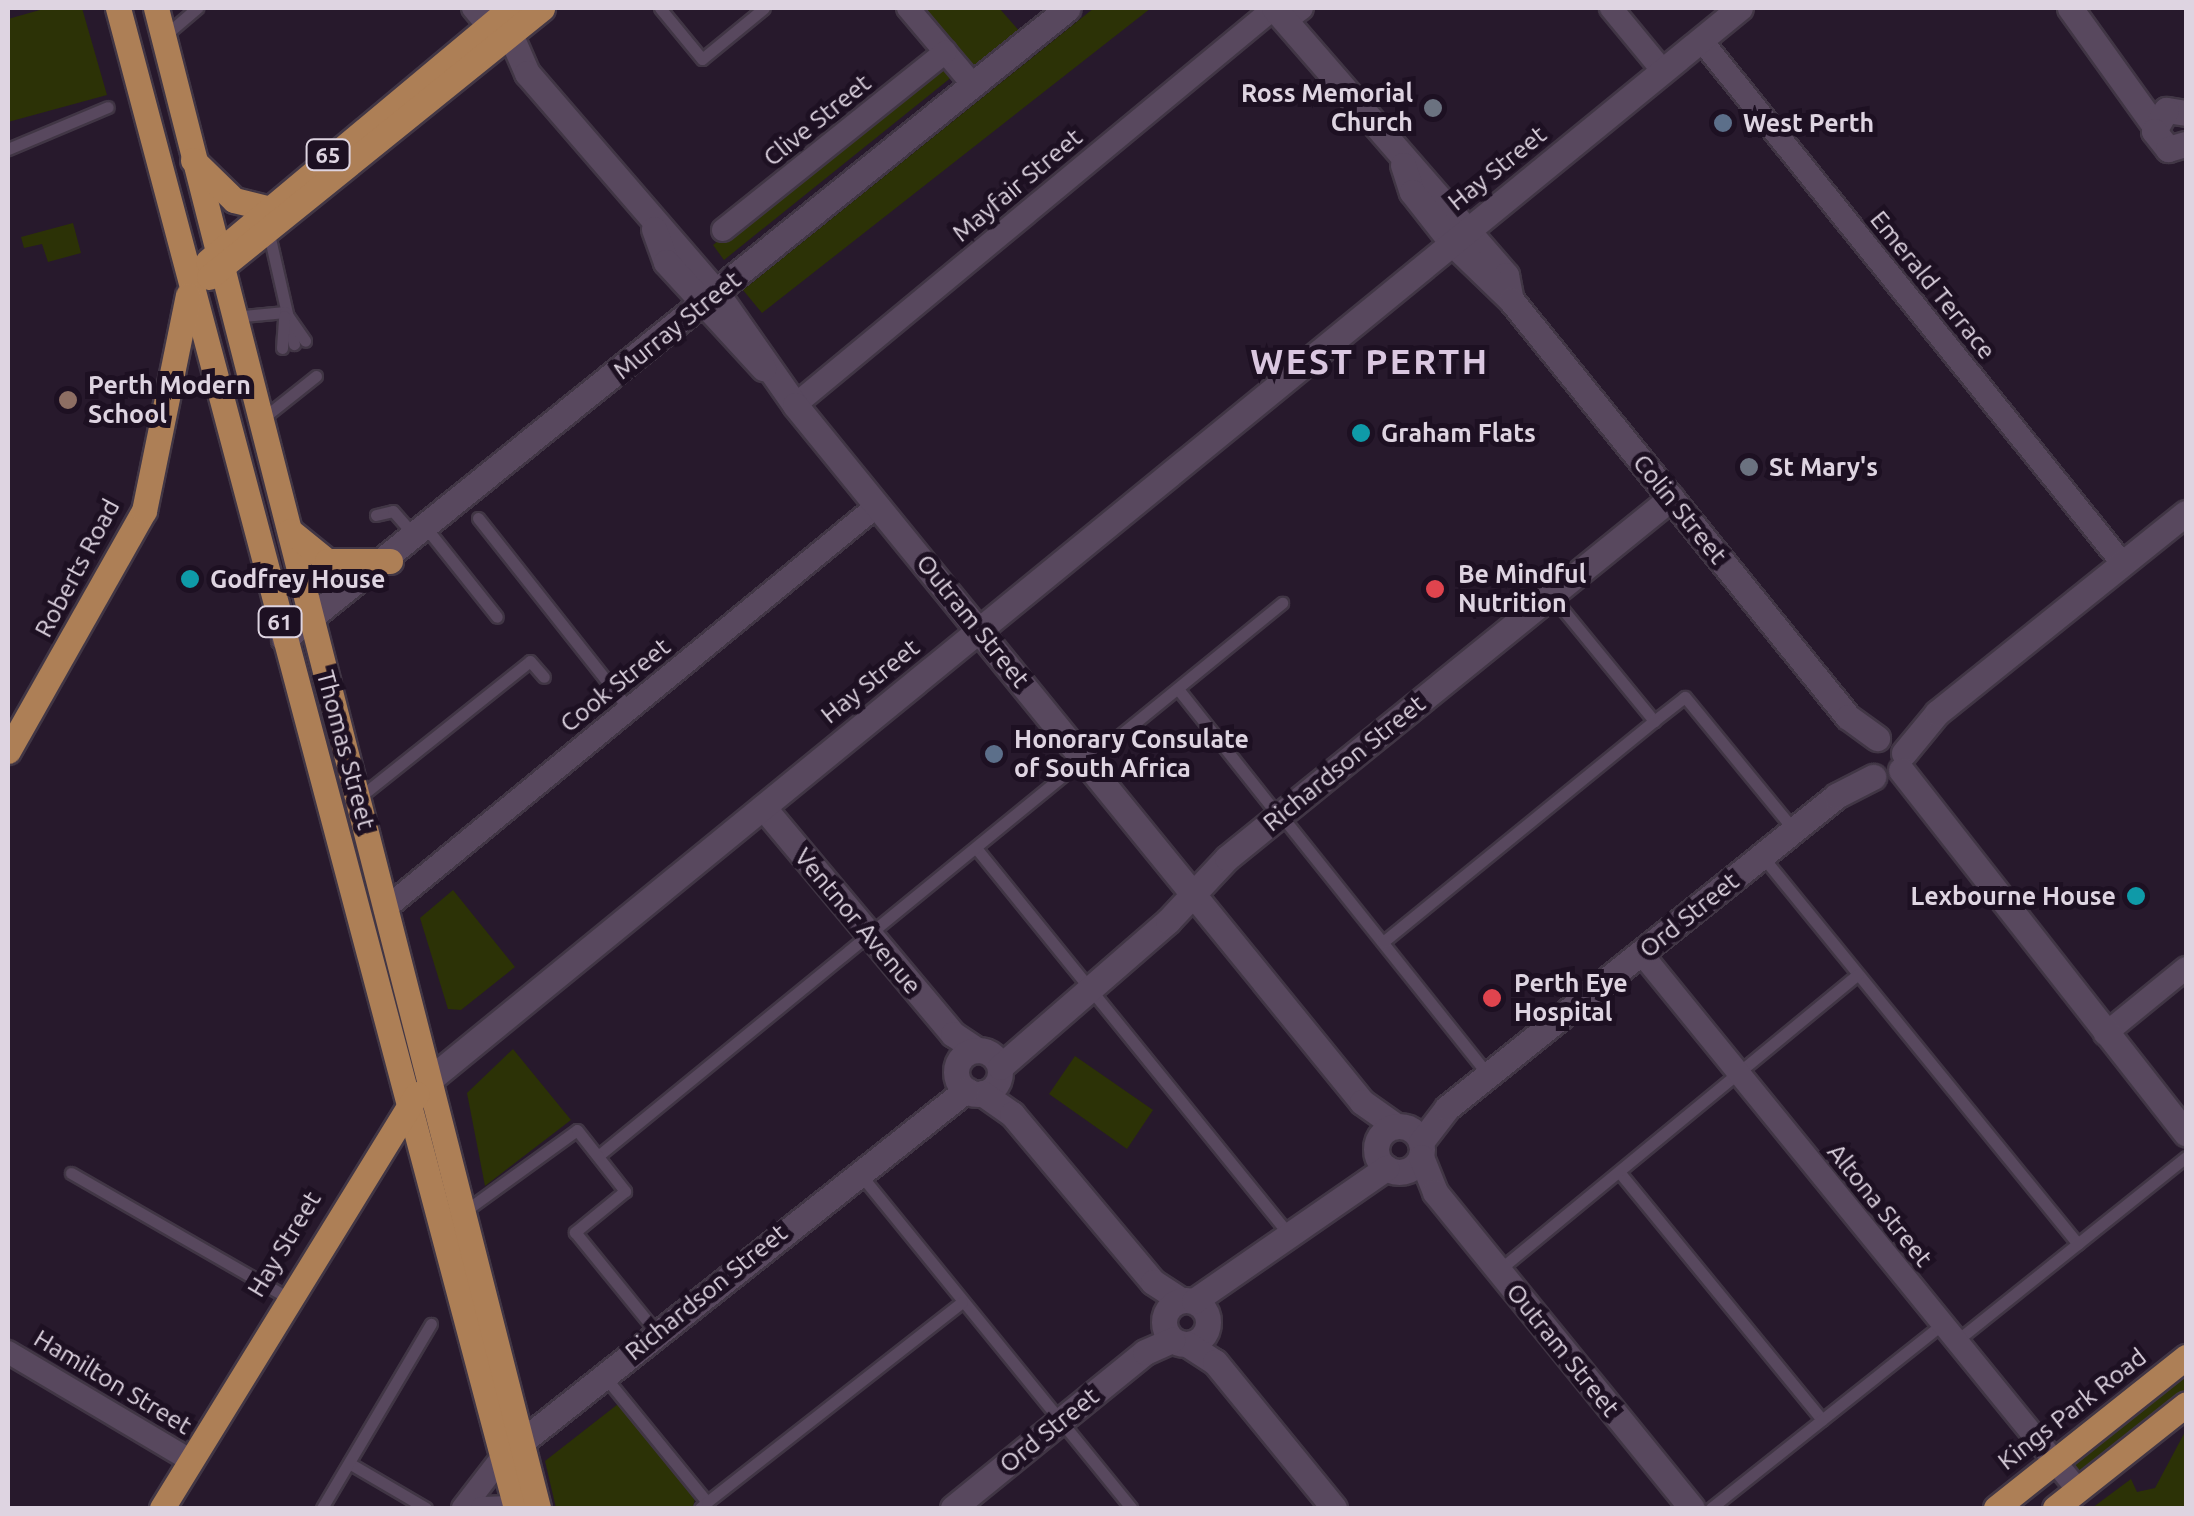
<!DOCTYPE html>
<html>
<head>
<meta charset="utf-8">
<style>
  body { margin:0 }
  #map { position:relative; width:2194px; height:1516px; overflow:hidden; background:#27192c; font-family:Ubuntu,sans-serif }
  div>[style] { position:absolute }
  .green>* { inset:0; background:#2c3206 }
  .roads { filter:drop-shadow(2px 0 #413645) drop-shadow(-2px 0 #413645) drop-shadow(0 2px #413645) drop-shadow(0 -2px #413645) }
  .lane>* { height:11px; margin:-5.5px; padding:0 5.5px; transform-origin:5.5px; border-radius:5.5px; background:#58485e }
  .street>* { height:22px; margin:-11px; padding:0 11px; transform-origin:11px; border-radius:11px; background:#58485e }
  .secondary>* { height:25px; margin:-12.5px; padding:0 12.5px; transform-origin:12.5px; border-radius:12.5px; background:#58485e }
  .secondary>.ring { margin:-12.5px; padding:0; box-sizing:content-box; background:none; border:25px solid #58485e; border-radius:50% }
  .primary>* { height:25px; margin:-12.5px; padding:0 12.5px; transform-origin:12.5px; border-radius:12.5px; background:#ad7f56 }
  .dots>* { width:28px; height:28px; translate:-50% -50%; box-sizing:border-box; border:5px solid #1d1022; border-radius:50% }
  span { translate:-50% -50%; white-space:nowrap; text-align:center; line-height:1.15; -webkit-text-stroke:10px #1d1022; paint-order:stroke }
  .shield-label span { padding:2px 8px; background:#1d1022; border:2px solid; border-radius:8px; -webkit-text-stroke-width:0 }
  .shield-label { font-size:22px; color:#ded4e1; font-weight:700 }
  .poi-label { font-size:25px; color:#ded4e1; font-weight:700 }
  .right { translate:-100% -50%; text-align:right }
  .left { translate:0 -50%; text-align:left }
  .street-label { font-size:25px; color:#ded4e1 }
  .district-label { font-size:35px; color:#dac7e0; font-weight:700; letter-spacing:2.5px }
  .frame { position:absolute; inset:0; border:10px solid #ded4e1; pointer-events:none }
</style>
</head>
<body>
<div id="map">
  <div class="green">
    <i style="clip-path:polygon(47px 8px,82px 8px,107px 95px,8px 122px,8px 19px)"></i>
    <i style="clip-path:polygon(915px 8px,999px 8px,1023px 35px,972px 76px)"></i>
    <i style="clip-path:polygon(1094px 8px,1151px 8px,762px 313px,743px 290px)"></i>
    <i style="clip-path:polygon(942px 62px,953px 76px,724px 260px,713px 245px)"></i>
    <i style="clip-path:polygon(73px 223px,81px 253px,48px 262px,42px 244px,24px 248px,21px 237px)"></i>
    <i style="clip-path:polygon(453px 890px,515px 967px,461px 1010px,448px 1009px,420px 918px)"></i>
    <i style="clip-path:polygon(513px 1049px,571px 1120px,485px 1186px,467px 1093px)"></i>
    <i style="clip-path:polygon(1075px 1056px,1153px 1110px,1127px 1149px,1049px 1094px)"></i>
    <i style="clip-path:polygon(2186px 1366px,2186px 1391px,2086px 1471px,2076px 1469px,2074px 1461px)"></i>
    <i style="clip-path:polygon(618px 1404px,695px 1498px,693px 1508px,556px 1508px,545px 1461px)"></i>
    <i style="clip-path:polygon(2186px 1430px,2186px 1508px,2092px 1508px,2131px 1479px,2137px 1492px,2155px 1488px)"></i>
  </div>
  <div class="roads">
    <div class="lane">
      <i style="left:660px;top:8px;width:66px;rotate:50.5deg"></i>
      <i style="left:702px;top:59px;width:80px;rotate:-39.4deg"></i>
      <i style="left:163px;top:37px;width:45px;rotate:-40.5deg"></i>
      <i style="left:8px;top:149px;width:108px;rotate:-22.8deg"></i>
      <i style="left:269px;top:234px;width:113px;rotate:77.2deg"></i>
      <i style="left:233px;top:317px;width:52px;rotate:-5.5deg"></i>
      <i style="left:285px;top:312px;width:35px;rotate:55deg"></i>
      <i style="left:282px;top:348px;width:32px;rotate:-86deg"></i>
      <i style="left:262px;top:419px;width:69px;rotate:-38.5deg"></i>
      <i style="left:376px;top:515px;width:17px;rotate:-13deg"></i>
      <i style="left:393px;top:511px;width:32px;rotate:49deg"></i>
      <i style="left:478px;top:518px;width:243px;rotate:51.7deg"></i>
      <i style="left:427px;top:529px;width:112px;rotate:51.5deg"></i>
      <i style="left:1551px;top:595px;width:163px;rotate:50.7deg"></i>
      <i style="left:1654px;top:721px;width:39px;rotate:-38deg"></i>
      <i style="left:1685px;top:697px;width:172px;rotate:50.7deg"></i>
      <i style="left:1178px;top:689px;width:161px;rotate:51.6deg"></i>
      <i style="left:1087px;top:762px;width:252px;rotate:-39.2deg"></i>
      <i style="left:361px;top:796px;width:216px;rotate:-38.6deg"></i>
      <i style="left:530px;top:661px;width:21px;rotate:49deg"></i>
      <i style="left:1280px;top:814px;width:334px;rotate:51.4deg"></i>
      <i style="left:976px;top:848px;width:499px;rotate:51deg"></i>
      <i style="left:1762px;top:856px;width:500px;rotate:50.84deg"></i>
      <i style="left:1383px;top:942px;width:350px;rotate:-39.2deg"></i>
      <i style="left:598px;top:1156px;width:625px;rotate:-39.29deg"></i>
      <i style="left:71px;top:1173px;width:249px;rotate:29.9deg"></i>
      <i style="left:1620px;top:1173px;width:319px;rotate:50.7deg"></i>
      <i style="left:860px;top:1174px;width:430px;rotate:50.9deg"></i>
      <i style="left:465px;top:1211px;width:138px;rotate:-35.9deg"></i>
      <i style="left:577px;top:1130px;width:78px;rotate:51.8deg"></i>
      <i style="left:625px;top:1191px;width:65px;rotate:140.6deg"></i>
      <i style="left:575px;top:1232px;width:130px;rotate:50.9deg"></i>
      <i style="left:1499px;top:1270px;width:465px;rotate:-39.5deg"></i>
      <i style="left:1955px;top:1342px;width:296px;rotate:-38.7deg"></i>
      <i style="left:605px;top:1377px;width:161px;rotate:50.8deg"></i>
      <i style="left:707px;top:1502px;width:9px;rotate:139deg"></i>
      <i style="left:349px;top:1463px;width:89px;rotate:30.3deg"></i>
      <i style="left:707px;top:1502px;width:324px;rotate:-38.1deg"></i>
      <i style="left:322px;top:1508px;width:214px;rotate:-59.4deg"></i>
      <i style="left:1711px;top:1508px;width:294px;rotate:-38.5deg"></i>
    </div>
    <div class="street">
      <i style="left:473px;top:8px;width:23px;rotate:50deg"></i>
      <i style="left:908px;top:8px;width:101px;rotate:49.8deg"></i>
      <i style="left:1611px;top:8px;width:82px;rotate:50.5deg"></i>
      <i style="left:1285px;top:21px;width:21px;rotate:-37deg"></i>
      <i style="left:1701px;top:40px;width:673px;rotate:51.15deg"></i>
      <i style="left:723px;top:230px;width:285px;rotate:-38.7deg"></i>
      <i style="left:795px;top:405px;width:622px;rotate:-39.65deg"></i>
      <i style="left:386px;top:908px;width:636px;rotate:-39.32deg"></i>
      <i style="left:1641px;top:953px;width:692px;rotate:50.86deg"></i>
      <i style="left:2105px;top:1034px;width:104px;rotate:-39.2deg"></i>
      <i style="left:8px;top:1352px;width:212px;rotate:30.7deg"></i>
      <i style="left:463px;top:1508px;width:66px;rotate:-52.4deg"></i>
      <i style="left:482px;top:1508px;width:34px;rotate:-2deg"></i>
    </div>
    <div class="secondary">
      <i style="left:1274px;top:8px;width:354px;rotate:49deg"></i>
      <i style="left:1506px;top:275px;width:25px;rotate:79deg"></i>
      <i style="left:2070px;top:8px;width:144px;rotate:54.3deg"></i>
      <i style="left:510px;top:34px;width:43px;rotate:66.4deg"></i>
      <i style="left:527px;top:73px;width:289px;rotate:49.2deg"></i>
      <i style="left:716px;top:292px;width:138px;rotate:55deg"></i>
      <i style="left:795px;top:405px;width:898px;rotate:50.87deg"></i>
      <i style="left:1362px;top:1102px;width:42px;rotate:35.2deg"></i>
      <i style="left:2186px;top:113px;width:20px;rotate:-171deg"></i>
      <i style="left:2166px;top:110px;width:24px;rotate:120deg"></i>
      <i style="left:2154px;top:131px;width:23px;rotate:52deg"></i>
      <i style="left:2168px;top:149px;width:19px;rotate:-16deg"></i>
      <i style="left:1403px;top:165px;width:28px;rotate:72deg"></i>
      <i style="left:1412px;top:192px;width:65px;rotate:51.9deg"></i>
      <i style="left:1452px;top:243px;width:82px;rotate:44deg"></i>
      <i style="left:1511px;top:300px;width:536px;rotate:51.06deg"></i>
      <i style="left:1848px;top:717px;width:36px;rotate:36deg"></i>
      <i style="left:654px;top:229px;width:35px;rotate:70deg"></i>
      <i style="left:666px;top:262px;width:144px;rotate:47.5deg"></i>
      <i style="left:284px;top:639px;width:1006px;rotate:-38.83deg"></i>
      <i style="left:1904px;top:753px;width:52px;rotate:-50.5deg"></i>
      <i style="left:1937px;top:713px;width:319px;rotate:-38.8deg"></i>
      <i style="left:1901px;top:770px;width:462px;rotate:51.9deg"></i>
      <i style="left:763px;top:807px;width:296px;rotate:50.1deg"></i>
      <i style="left:953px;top:1034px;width:29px;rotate:34deg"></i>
      <i class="ring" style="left:956px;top:1050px;width:19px;height:19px"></i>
      <i style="left:1000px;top:1067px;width:223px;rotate:-41deg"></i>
      <i style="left:1168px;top:921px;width:86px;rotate:-46.9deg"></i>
      <i style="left:1227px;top:858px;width:572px;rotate:-39.04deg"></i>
      <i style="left:434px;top:1076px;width:1687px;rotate:-39.28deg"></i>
      <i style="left:982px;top:1093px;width:37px;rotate:35deg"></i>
      <i style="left:1012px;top:1114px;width:219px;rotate:50deg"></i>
      <i style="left:1153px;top:1282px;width:33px;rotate:33deg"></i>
      <i class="ring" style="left:1376px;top:1126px;width:21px;height:21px"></i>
      <i style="left:1421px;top:1142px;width:43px;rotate:-52.6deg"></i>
      <i style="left:1447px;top:1108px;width:499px;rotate:-38.7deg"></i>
      <i style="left:1836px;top:796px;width:42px;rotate:-27.2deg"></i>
      <i style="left:1421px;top:1157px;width:38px;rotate:68deg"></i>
      <i style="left:1435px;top:1192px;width:407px;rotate:50.9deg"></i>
      <i class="ring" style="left:1164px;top:1300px;width:19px;height:19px"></i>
      <i style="left:1194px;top:1301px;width:234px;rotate:-34.7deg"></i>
      <i style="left:1187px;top:1344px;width:33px;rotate:33deg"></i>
      <i style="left:1215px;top:1362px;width:188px;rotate:50.8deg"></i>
      <i style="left:520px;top:1443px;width:569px;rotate:-38.36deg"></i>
      <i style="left:953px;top:1508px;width:247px;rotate:-39.1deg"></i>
      <i style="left:1145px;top:1352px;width:30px;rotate:-24deg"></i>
    </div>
    <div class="primary">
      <i style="left:118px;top:8px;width:1552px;rotate:75.14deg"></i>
      <i style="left:156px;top:8px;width:1548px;rotate:75.71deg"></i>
      <i style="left:193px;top:160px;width:57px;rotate:44.3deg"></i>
      <i style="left:234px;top:200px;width:32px;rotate:14deg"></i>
      <i style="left:208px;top:261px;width:395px;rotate:-39.9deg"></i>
      <i style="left:209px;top:277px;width:428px;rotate:-38.9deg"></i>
      <i style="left:290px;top:531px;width:48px;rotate:39deg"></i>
      <i style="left:327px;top:561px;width:63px"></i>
      <i style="left:8px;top:751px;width:276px;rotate:-60.5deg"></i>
      <i style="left:144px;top:511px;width:220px;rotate:-78.5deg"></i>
      <i style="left:162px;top:1508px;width:486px;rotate:-58.4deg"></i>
      <i style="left:1996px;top:1508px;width:243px;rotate:-38.5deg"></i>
      <i style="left:2055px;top:1508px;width:167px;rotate:-38.4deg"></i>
    </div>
  </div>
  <div class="dots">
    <i style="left:1433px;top:108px;background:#6b7280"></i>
    <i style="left:1723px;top:123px;background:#5c6f8a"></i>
    <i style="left:68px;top:400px;background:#8d6e63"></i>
    <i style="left:1361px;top:433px;background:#0f9aa8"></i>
    <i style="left:1749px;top:467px;background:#6b7280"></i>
    <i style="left:190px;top:579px;background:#0f9aa8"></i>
    <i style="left:1435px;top:589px;background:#e0444e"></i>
    <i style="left:994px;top:754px;background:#5c6f8a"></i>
    <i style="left:2136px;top:896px;background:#0f9aa8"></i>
    <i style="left:1492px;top:998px;background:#e0444e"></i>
  </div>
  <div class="shield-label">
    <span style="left:328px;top:155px">65</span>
    <span style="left:280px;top:622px">61</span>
  </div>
  <div class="poi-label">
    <span class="right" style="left:1413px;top:108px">Ross Memorial<br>Church</span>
    <span class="left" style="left:1743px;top:123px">West Perth</span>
    <span class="left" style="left:88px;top:400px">Perth Modern<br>School</span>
    <span class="left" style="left:1381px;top:433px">Graham Flats</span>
    <span class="left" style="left:1769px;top:467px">St Mary's</span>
    <span class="left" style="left:1458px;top:589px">Be Mindful<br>Nutrition</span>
    <span class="left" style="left:210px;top:579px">Godfrey House</span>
    <span class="left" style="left:1014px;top:754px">Honorary Consulate<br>of South Africa</span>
    <span class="right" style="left:2116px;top:896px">Lexbourne House</span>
    <span class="left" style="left:1514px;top:998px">Perth Eye<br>Hospital</span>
  </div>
  <div class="street-label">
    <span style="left:817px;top:120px;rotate:-39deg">Clive Street</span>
    <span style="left:1497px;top:168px;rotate:-39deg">Hay Street</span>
    <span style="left:1017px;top:185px;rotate:-40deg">Mayfair Street</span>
    <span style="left:1933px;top:285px;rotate:51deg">Emerald Terrace</span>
    <span style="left:677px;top:325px;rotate:-39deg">Murray Street</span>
    <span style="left:1680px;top:509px;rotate:51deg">Colin Street</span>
    <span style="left:77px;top:568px;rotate:-62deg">Roberts Road</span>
    <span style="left:973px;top:621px;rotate:51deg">Outram Street</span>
    <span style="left:870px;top:681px;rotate:-39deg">Hay Street</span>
    <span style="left:615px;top:685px;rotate:-39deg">Cook Street</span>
    <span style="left:346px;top:750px;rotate:75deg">Thomas Street</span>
    <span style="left:1344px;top:763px;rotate:-39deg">Richardson Street</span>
    <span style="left:1689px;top:915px;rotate:-39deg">Ord Street</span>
    <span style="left:858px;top:921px;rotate:50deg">Ventnor Avenue</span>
    <span style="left:1880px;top:1205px;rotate:51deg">Altona Street</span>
    <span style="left:284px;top:1244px;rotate:-59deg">Hay Street</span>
    <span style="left:706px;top:1292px;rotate:-39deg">Richardson Street</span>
    <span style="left:1563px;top:1350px;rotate:51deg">Outram Street</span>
    <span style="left:113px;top:1382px;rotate:31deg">Hamilton Street</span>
    <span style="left:2072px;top:1409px;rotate:-38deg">Kings Park Road</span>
    <span style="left:1049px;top:1430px;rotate:-39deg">Ord Street</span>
  </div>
  <div class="district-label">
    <span style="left:1370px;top:361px">WEST PERTH</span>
  </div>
  <div class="frame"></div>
</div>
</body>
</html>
